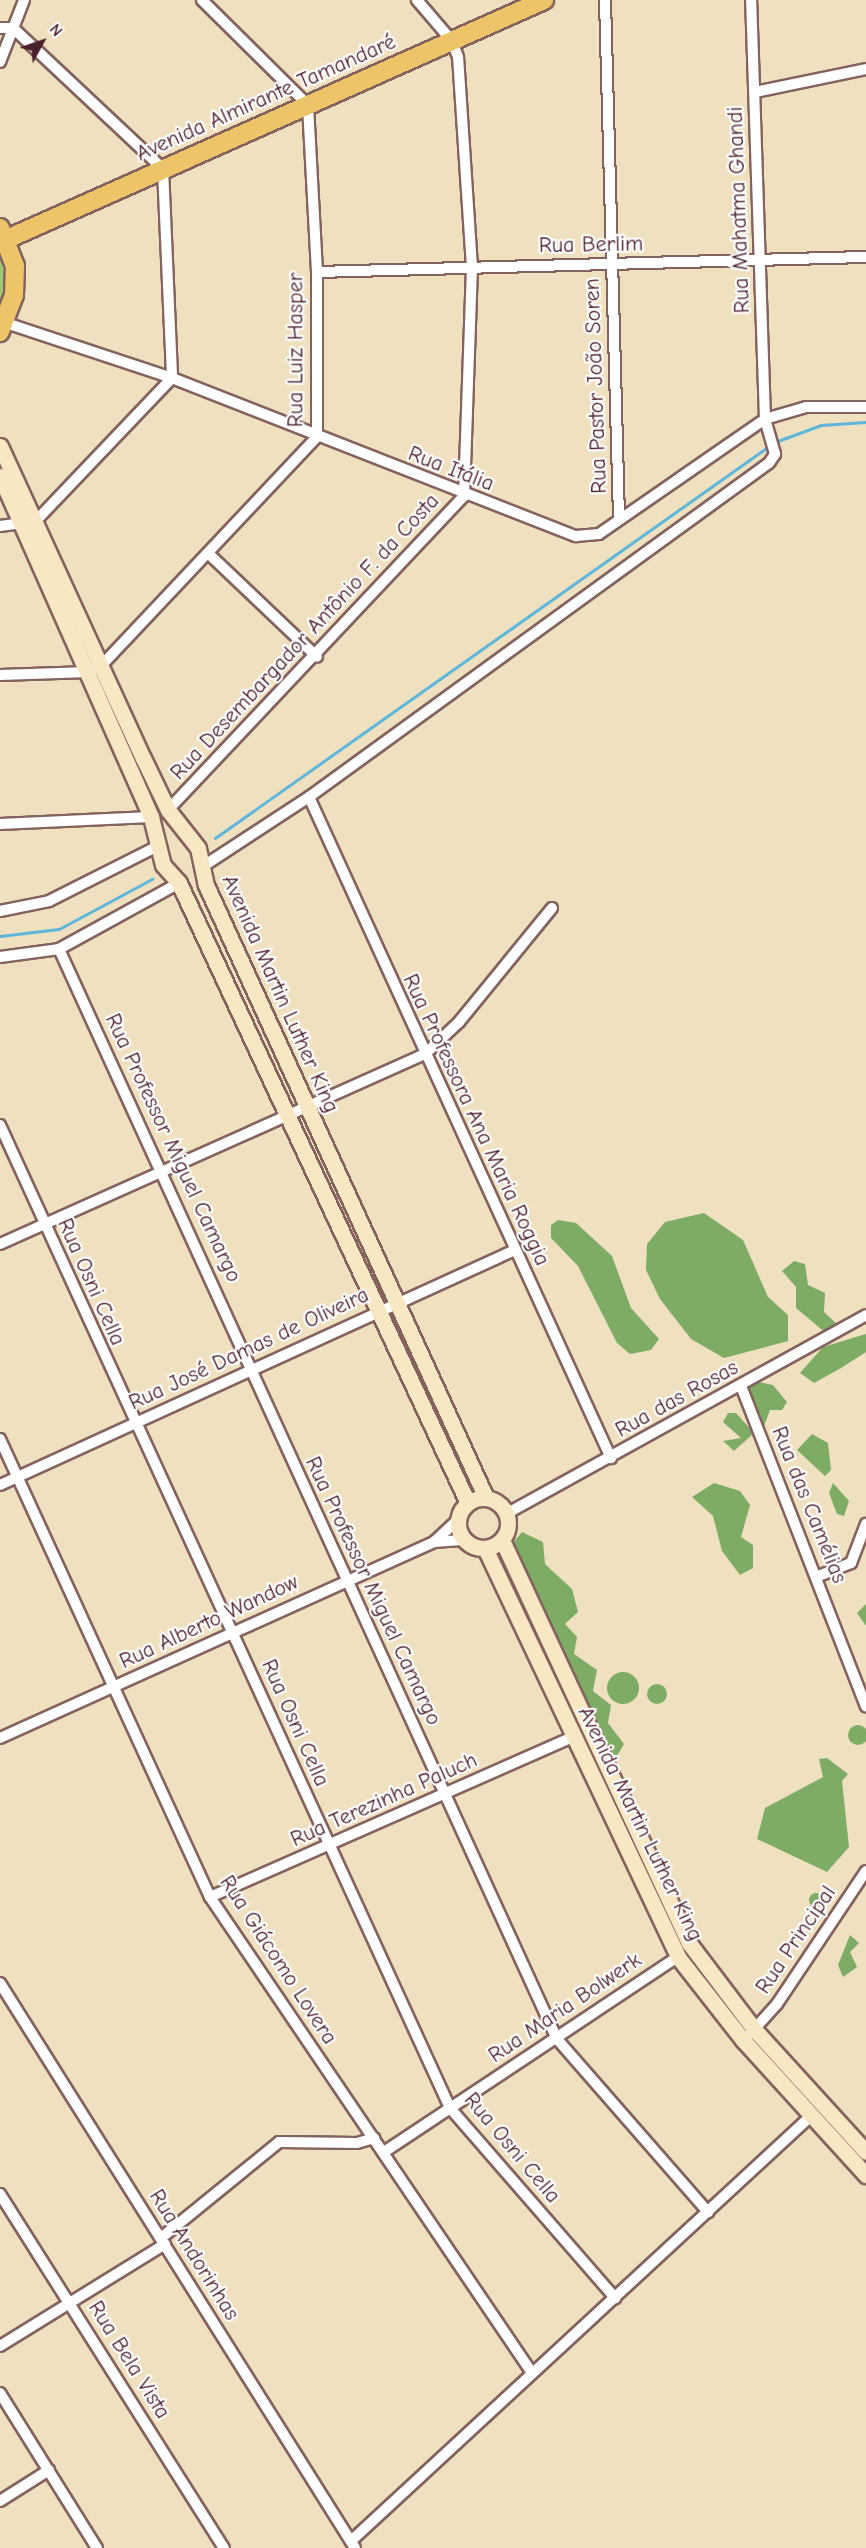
<!DOCTYPE html>
<html>
<head>
<meta charset="utf-8">
<style>
  body { margin:0 }
  #map { position:relative; width:866px; height:2548px; overflow:hidden; background:#efe0c0; font-family:"Comic Neue",sans-serif }
  div>[style] { position:absolute }
  .green>* { inset:0; background:#9ec773 }
  .forest>* { inset:0; background:#7eac65 }
  .round { border-radius:50% }
  .stream>* { height:3px; margin:-1.5px; padding:0 1.5px; transform-origin:1.5px; border-radius:1.5px; background:#5eb7db }
  .roads { filter:drop-shadow(2px 0 #84635f) drop-shadow(-2px 0 #84635f) drop-shadow(0 2px #84635f) drop-shadow(0 -2px #84635f) }
  .minor>* { height:10px; margin:-5px; padding:0 5px; transform-origin:5px; border-radius:5px; background:#fff }
  .secondary>* { height:15px; margin:-7.5px; padding:0 7.5px; transform-origin:7.5px; border-radius:7.5px; background:#f8e7c3 }
  .secondary>.ring { margin:-7.5px; padding:0; box-sizing:content-box; background:none; border:15px solid #f8e7c3; border-radius:50% }
  .trunk>* { height:18px; margin:-9px; padding:0 9px; transform-origin:9px; border-radius:9px; background:#eec469 }
  span { translate:-50% -50%; white-space:nowrap; text-align:center; line-height:1.15; -webkit-text-stroke:4.5px #fff; paint-order:stroke }
  .street-label { font-size:22px; color:#4a1f2b }
  .north { position:absolute; left:12px; top:12px; width:60px; height:60px; -webkit-text-stroke:4px #fff; paint-order:stroke; rotate:50deg; font-size:16px; font-weight:700; line-height:24px; text-align:center; color:#4a1f2b }
  .north::after { content:''; display:block; margin:auto; width:21px; height:27px; background:#4a1f2b; clip-path:polygon(50% 0,100% 100%,50% 72%,0 100%) }
</style>
</head>
<body>
<div id="map">
  <div class="green">
    <i style="clip-path:polygon(0 248px,7px 290px,0 315px)"></i>
  </div>
  <div class="forest">
    <i style="clip-path:polygon(704px 1213px,743px 1240px,768px 1297px,788px 1315px,788px 1341px,724px 1358px,691px 1339px,660px 1299px,646px 1270px,647px 1244px,665px 1222px)"></i>
    <i style="clip-path:polygon(558px 1220px,576px 1223px,612px 1256px,631px 1308px,659px 1339px,651px 1350px,630px 1354px,617px 1343px,578px 1266px,551px 1238px,551px 1225px)"></i>
    <i style="clip-path:polygon(794px 1261px,805px 1264px,808px 1285px,825px 1293px,824px 1312px,839px 1326px,827px 1334px,796px 1308px,796px 1287px,782px 1271px)"></i>
    <i style="clip-path:polygon(866px 1334px,866px 1352px,841px 1368px,814px 1383px,800px 1373px,823px 1347px)"></i>
    <i style="clip-path:polygon(759px 1382px,773px 1385px,787px 1402px,782px 1410px,770px 1410px,764px 1426px,739px 1392px)"></i>
    <i style="clip-path:polygon(728px 1413px,736px 1413px,754px 1433px,734px 1451px,723px 1441px,741px 1438px,723px 1422px)"></i>
    <i style="clip-path:polygon(812px 1434px,828px 1443px,831px 1470px,825px 1476px,797px 1450px)"></i>
    <i style="clip-path:polygon(714px 1483px,740px 1491px,750px 1505px,741px 1537px,753px 1545px,753px 1568px,740px 1575px,722px 1551px,713px 1516px,692px 1497px)"></i>
    <i style="clip-path:polygon(833px 1483px,849px 1501px,844px 1516px,837px 1514px,829px 1493px)"></i>
    <i style="clip-path:polygon(522px 1532px,543px 1542px,545px 1564px,572px 1589px,578px 1612px,565px 1624px,577px 1637px,574px 1654px,597px 1670px,593px 1691px,611px 1705px,608px 1723px,624px 1744px,615px 1759px,511px 1545px)"></i>
    <i style="clip-path:polygon(866px 1604px,866px 1626px,857px 1613px)"></i>
    <i class="round" style="left:607px;top:1672px;width:32px;height:32px"></i>
    <i class="round" style="left:647px;top:1684px;width:20px;height:20px"></i>
    <i class="round" style="left:848px;top:1725px;width:20px;height:20px"></i>
    <i style="clip-path:polygon(827px 1758px,848px 1774px,842px 1781px,849px 1847px,827px 1872px,757px 1839px,765px 1808px,823px 1777px,819px 1759px)"></i>
    <i class="round" style="left:809px;top:1893px;width:14px;height:14px"></i>
    <i style="clip-path:polygon(850px 1935px,859px 1943px,850px 1952px,857px 1967px,843px 1977px,838px 1965px)"></i>
  </div>
  <div class="stream">
    <i style="left:775px;top:442px;width:49px;rotate:-20.3deg"></i>
    <i style="left:821px;top:425px;width:45px;rotate:-3.8deg"></i>
    <i style="left:215px;top:838px;width:679px;rotate:-35.28deg"></i>
    <i style="left:0;top:936px;width:59px;rotate:-6.8deg"></i>
    <i style="left:59px;top:929px;width:106px;rotate:-28.3deg"></i>
  </div>
  <div class="roads">
    <div class="minor">
      <i style="left:605px;top:0;width:518px;rotate:88.45deg"></i>
      <i style="left:0;top:28px;width:13px"></i>
      <i style="left:13px;top:28px;width:206px;rotate:43.2deg"></i>
      <i style="left:163px;top:169px;width:209px;rotate:87.5deg"></i>
      <i style="left:172px;top:378px;width:197px;rotate:133.6deg"></i>
      <i style="left:36px;top:521px;width:36px;rotate:172deg"></i>
      <i style="left:0;top:62px;width:66px;rotate:-68.8deg"></i>
      <i style="left:755px;top:92px;width:113px;rotate:-11.7deg"></i>
      <i style="left:317px;top:272px;width:549px;rotate:-1.57deg"></i>
      <i style="left:6px;top:323px;width:175px;rotate:18.3deg"></i>
      <i style="left:172px;top:378px;width:434px;rotate:21.4deg"></i>
      <i style="left:576px;top:536px;width:23px;rotate:-5deg"></i>
      <i style="left:599px;top:534px;width:202px;rotate:-34.7deg"></i>
      <i style="left:765px;top:419px;width:43px;rotate:-16.3deg"></i>
      <i style="left:806px;top:407px;width:60px"></i>
      <i style="left:209px;top:554px;width:149px;rotate:43.6deg"></i>
      <i style="left:0;top:675px;width:89px;rotate:-1.9deg"></i>
      <i style="left:89px;top:672px;width:13px;rotate:-27deg"></i>
      <i style="left:101px;top:666px;width:315px;rotate:-46.7deg"></i>
      <i style="left:317px;top:437px;width:165px;rotate:-90deg"></i>
      <i style="left:317px;top:272px;width:167px;rotate:-93.1deg"></i>
      <i style="left:308px;top:105px;width:149px;rotate:-135.3deg"></i>
      <i style="left:309px;top:797px;width:727px;rotate:65.45deg"></i>
      <i style="left:168px;top:810px;width:432px;rotate:-46.7deg"></i>
      <i style="left:464px;top:496px;width:229px;rotate:-88deg"></i>
      <i style="left:472px;top:267px;width:210px;rotate:-93.8deg"></i>
      <i style="left:458px;top:57px;width:17px;rotate:-111deg"></i>
      <i style="left:452px;top:41px;width:54px;rotate:-130.5deg"></i>
      <i style="left:0;top:824px;width:151px;rotate:-2.7deg"></i>
      <i style="left:202px;top:867px;width:128px;rotate:-33.2deg"></i>
      <i style="left:309px;top:797px;width:568px;rotate:-35.98deg"></i>
      <i style="left:769px;top:463px;width:11px;rotate:-56deg"></i>
      <i style="left:775px;top:454px;width:36px;rotate:-106deg"></i>
      <i style="left:765px;top:419px;width:419px;rotate:-91.9deg"></i>
      <i style="left:0;top:911px;width:50px;rotate:-11.5deg"></i>
      <i style="left:49px;top:901px;width:124px;rotate:-26.8deg"></i>
      <i style="left:59px;top:949px;width:1198px;rotate:65.45deg"></i>
      <i style="left:557px;top:2039px;width:230px;rotate:48.9deg"></i>
      <i style="left:0;top:957px;width:60px;rotate:-7.7deg"></i>
      <i style="left:59px;top:949px;width:137px;rotate:-28.8deg"></i>
      <i style="left:0;top:1125px;width:1081px;rotate:65.4deg"></i>
      <i style="left:450px;top:2108px;width:252px;rotate:49deg"></i>
      <i style="left:0;top:1244px;width:466px;rotate:-24.1deg"></i>
      <i style="left:425px;top:1054px;width:47px;rotate:-43.3deg"></i>
      <i style="left:459px;top:1022px;width:147px;rotate:-50.8deg"></i>
      <i style="left:741px;top:1386px;width:344px;rotate:68.7deg"></i>
      <i style="left:0;top:1439px;width:504px;rotate:65.37deg"></i>
      <i style="left:210px;top:1897px;width:575px;rotate:55.92deg"></i>
      <i style="left:0;top:1485px;width:566px;rotate:-24.53deg"></i>
      <i style="left:506px;top:1514px;width:411px;rotate:-28.9deg"></i>
      <i style="left:434px;top:1542px;width:31px;rotate:-4deg"></i>
      <i style="left:816px;top:1577px;width:38px;rotate:-22deg"></i>
      <i style="left:851px;top:1563px;width:42px;rotate:-69deg"></i>
      <i style="left:0;top:1738px;width:476px;rotate:-24.3deg"></i>
      <i style="left:434px;top:1542px;width:33px;rotate:-43deg"></i>
      <i style="left:210px;top:1897px;width:396px;rotate:-23.8deg"></i>
      <i style="left:0;top:1983px;width:667px;rotate:57.86deg"></i>
      <i style="left:750px;top:2034px;width:40px;rotate:-48deg"></i>
      <i style="left:777px;top:2004px;width:160px;rotate:-56.2deg"></i>
      <i style="left:384px;top:2152px;width:353px;rotate:-33.6deg"></i>
      <i style="left:0;top:2194px;width:419px;rotate:57.7deg"></i>
      <i style="left:161px;top:2238px;width:152px;rotate:-39.1deg"></i>
      <i style="left:279px;top:2142px;width:78px;rotate:0.7deg"></i>
      <i style="left:357px;top:2143px;width:18px;rotate:-16deg"></i>
      <i style="left:0;top:2346px;width:194px;rotate:-31.7deg"></i>
      <i style="left:0;top:2393px;width:183px;rotate:58deg"></i>
      <i style="left:0;top:2501px;width:58px;rotate:-32.3deg"></i>
      <i style="left:351px;top:2541px;width:628px;rotate:-42.74deg"></i>
    </div>
    <div class="secondary">
      <i style="left:0;top:446px;width:343px;rotate:65.4deg"></i>
      <i style="left:143px;top:758px;width:58px;rotate:64.3deg"></i>
      <i style="left:168px;top:810px;width:48px;rotate:51.7deg"></i>
      <i style="left:198px;top:848px;width:38px;rotate:78deg"></i>
      <i style="left:206px;top:885px;width:674px;rotate:65.45deg"></i>
      <i style="left:0;top:476px;width:373px;rotate:66.1deg"></i>
      <i style="left:151px;top:817px;width:49px;rotate:76deg"></i>
      <i style="left:163px;top:865px;width:24px;rotate:48deg"></i>
      <i style="left:179px;top:883px;width:684px;rotate:65.01deg"></i>
      <i class="ring" style="left:458px;top:1498px;width:35px;height:35px"></i>
      <i style="left:502px;top:1540px;width:444px;rotate:65.1deg"></i>
      <i style="left:689px;top:1943px;width:108px;rotate:52.9deg"></i>
      <i style="left:754px;top:2029px;width:166px;rotate:47.7deg"></i>
      <i style="left:485px;top:1548px;width:452px;rotate:64.7deg"></i>
      <i style="left:678px;top:1957px;width:105px;rotate:51.9deg"></i>
      <i style="left:743px;top:2040px;width:183px;rotate:47.7deg"></i>
    </div>
    <div class="trunk">
      <i style="left:0;top:228px;width:41px;rotate:68.5deg"></i>
      <i style="left:15px;top:266px;width:29px;rotate:92deg"></i>
      <i style="left:14px;top:295px;width:40px;rotate:111deg"></i>
      <i style="left:7px;top:239px;width:588px;rotate:-23.99deg"></i>
    </div>
  </div>
  <div class="street-label">
    <span style="left:266px;top:98px;rotate:-24deg">Avenida Almirante Tamandaré</span>
    <span style="left:739px;top:210px;rotate:-92deg">Rua Mahatma Ghandi</span>
    <span style="left:591px;top:245px;rotate:-1deg">Rua Berlim</span>
    <span style="left:296px;top:350px;rotate:-90deg">Rua Luiz Hasper</span>
    <span style="left:596px;top:386px;rotate:-92deg">Rua Pastor João Soren</span>
    <span style="left:451px;top:469px;rotate:21deg">Rua Itália</span>
    <span style="left:305px;top:637px;rotate:-47deg">Rua Desembargador Antônio F. da Costa</span>
    <span style="left:280px;top:994px;rotate:66deg">Avenida Martin Luther King</span>
    <span style="left:476px;top:1120px;rotate:65deg">Rua Professora Ana Maria Roggia</span>
    <span style="left:173px;top:1148px;rotate:65deg">Rua Professor Miguel Camargo</span>
    <span style="left:91px;top:1282px;rotate:66deg">Rua Osni Cella</span>
    <span style="left:249px;top:1349px;rotate:-25deg">Rua José Damas de Oliveira</span>
    <span style="left:677px;top:1399px;rotate:-29deg">Rua das Rosas</span>
    <span style="left:809px;top:1505px;rotate:68deg">Rua das Camélias</span>
    <span style="left:373px;top:1591px;rotate:65deg">Rua Professor Miguel Camargo</span>
    <span style="left:209px;top:1622px;rotate:-25deg">Rua Alberto Wandow</span>
    <span style="left:295px;top:1723px;rotate:66deg">Rua Osni Cella</span>
    <span style="left:384px;top:1800px;rotate:-24deg">Rua Terezinha Paluch</span>
    <span style="left:640px;top:1824px;rotate:64deg">Avenida Martin Luther King</span>
    <span style="left:796px;top:1940px;rotate:-56deg">Rua Principal</span>
    <span style="left:278px;top:1960px;rotate:57deg">Rua Giácomo Lovera</span>
    <span style="left:565px;top:2008px;rotate:-34deg">Rua Maria Bolwerk</span>
    <span style="left:512px;top:2148px;rotate:50deg">Rua Osni Cella</span>
    <span style="left:194px;top:2255px;rotate:58deg">Rua Andorinhas</span>
    <span style="left:129px;top:2360px;rotate:58deg">Rua Bela Vista</span>
  </div>
  <div class="north">N</div>
</div>
</body>
</html>
